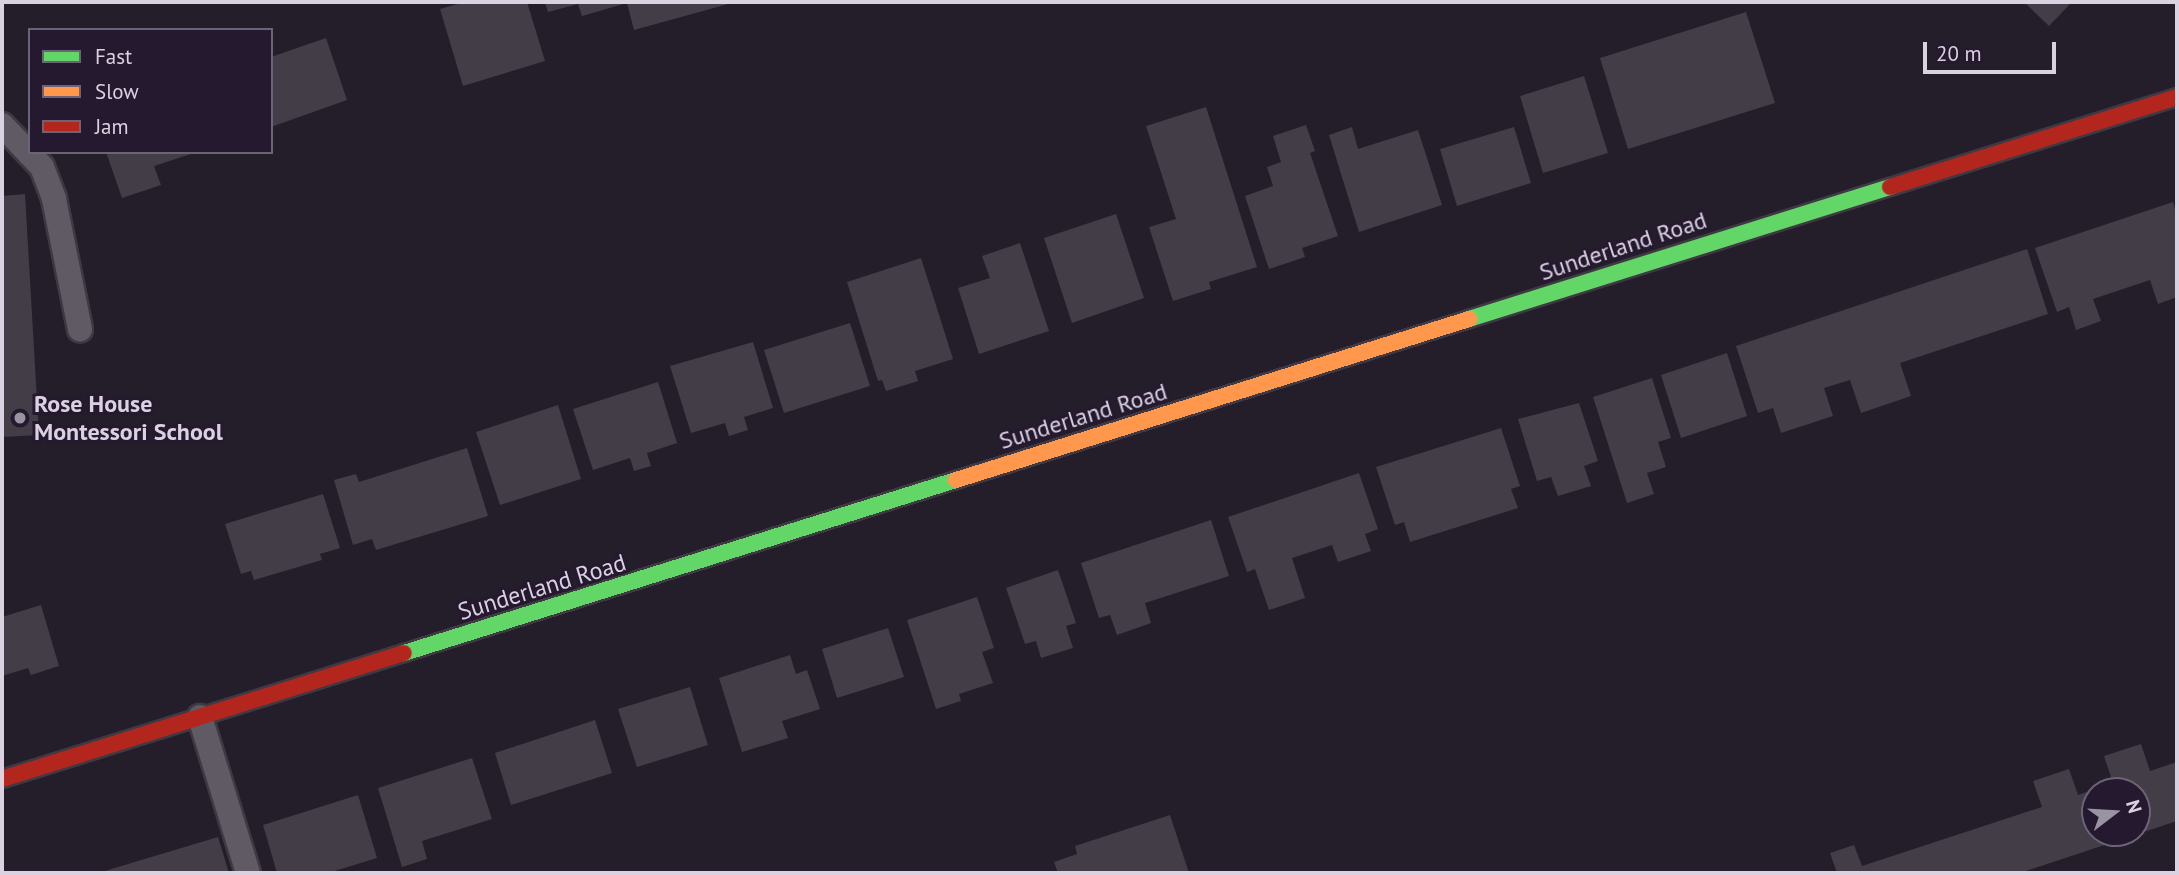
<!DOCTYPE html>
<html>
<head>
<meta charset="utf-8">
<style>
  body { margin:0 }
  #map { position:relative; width:2179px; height:875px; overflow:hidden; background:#241e2a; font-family:"PT Sans",sans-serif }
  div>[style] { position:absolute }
  .building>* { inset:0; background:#423d47 }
  .roads { filter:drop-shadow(2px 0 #3e3943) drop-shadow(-2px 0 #3e3943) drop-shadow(0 2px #3e3943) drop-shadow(0 -2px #3e3943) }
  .lane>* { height:24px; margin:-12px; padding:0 12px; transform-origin:12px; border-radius:12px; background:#5f5a63 }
  .fast>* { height:16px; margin:-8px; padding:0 8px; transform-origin:8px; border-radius:8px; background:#63d668 }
  .slow>* { height:16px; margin:-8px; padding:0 8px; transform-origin:8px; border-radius:8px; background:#ff974d }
  .jam>* { height:16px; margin:-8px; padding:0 8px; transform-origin:8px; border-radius:8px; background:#b3261e }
  .dots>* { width:19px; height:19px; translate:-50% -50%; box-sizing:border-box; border:4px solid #25192f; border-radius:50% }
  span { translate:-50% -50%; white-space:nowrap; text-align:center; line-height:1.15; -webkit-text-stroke:6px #25192f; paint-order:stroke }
  .street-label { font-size:24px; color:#dad2e1 }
  .poi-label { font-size:24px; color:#dad2e1; font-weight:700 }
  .left { translate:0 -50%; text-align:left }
  .frame { position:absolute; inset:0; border:4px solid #dad2e1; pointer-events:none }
  .legend { position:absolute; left:28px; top:28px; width:245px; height:126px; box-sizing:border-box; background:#25192f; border:2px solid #6d6376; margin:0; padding:9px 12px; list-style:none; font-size:21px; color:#dad2e1 }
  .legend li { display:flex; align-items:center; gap:14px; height:35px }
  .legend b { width:35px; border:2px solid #6d6376 }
  .north { position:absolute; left:2081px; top:777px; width:70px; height:70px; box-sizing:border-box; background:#25192f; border:2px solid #6d6376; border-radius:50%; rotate:73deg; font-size:19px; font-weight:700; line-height:28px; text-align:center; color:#dad2e1 }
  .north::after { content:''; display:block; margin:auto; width:24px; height:32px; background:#9a93a1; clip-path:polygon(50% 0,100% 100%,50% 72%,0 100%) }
  .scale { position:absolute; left:1923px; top:42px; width:133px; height:32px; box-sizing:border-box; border:4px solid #dad2e1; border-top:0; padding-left:9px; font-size:21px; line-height:24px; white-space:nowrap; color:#dad2e1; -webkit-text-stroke:5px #25192f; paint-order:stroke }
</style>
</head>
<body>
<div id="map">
  <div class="building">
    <i style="clip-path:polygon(465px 2px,527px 2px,545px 61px,463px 86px,440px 9px)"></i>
    <i style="clip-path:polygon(545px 2px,731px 2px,732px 3px,634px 30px,627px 3px,582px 16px,578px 4px,548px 12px)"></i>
    <i style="clip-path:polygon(2024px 2px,2072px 2px,2049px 26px)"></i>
    <i style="clip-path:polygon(1746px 12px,1775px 103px,1628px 149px,1600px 58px)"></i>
    <i style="clip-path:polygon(326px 38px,347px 100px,271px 127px,271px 57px)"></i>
    <i style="clip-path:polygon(1584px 76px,1608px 153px,1543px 173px,1520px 96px)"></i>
    <i style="clip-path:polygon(1206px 107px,1257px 267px,1209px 282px,1211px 289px,1173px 301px,1149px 227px,1176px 219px,1146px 126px)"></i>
    <i style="clip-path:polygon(1306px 125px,1315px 151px,1310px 153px,1338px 236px,1302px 248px,1305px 257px,1269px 269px,1245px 196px,1273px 186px,1267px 167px,1281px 162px,1273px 136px)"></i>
    <i style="clip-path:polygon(1352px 127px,1358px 149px,1418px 130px,1442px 205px,1359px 232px,1329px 135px)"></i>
    <i style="clip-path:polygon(1514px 127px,1531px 183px,1457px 206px,1440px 149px)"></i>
    <i style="clip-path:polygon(106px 152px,194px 152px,194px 153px,154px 166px,161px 185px,122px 198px)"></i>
    <i style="clip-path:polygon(25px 194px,39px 435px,2px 437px,2px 196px)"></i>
    <i style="clip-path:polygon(2173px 202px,2177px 216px,2177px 297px,2158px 304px,2150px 280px,2093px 299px,2101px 321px,2076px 330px,2069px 307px,2057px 312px,2035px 248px)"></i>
    <i style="clip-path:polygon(1116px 214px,1144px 298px,1072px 323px,1044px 238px)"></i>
    <i style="clip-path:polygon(1020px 243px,1049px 331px,979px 354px,958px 288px,990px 278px,982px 256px)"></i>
    <i style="clip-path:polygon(2027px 249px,2048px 314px,1900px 363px,1911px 396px,1861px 413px,1850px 380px,1824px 388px,1833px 416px,1781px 433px,1773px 408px,1758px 413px,1736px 346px)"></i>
    <i style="clip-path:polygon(921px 258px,953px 359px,915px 371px,918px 381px,886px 391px,882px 380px,878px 381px,847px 282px)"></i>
    <i style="clip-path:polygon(850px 323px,870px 386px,784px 413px,764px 350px)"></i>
    <i style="clip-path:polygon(753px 342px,773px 408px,744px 417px,748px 430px,729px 436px,725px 423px,691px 433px,670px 366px)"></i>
    <i style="clip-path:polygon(1727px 353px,1747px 416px,1681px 438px,1661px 375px)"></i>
    <i style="clip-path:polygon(1652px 378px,1671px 438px,1658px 442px,1666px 467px,1647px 473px,1654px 494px,1627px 503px,1593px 397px)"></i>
    <i style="clip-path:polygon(658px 382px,677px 443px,647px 453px,651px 466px,634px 471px,630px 458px,593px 470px,573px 409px)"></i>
    <i style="clip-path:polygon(1579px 403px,1598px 461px,1584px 466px,1591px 486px,1558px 496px,1551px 477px,1537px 481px,1518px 419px)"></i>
    <i style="clip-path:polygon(558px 405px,581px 479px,500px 505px,476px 432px)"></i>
    <i style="clip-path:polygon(1501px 428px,1520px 486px,1511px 489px,1518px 508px,1410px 542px,1404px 522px,1395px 525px,1376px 467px)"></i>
    <i style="clip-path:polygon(467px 448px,488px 516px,376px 550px,372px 539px,353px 545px,334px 480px,356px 474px,359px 482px)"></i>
    <i style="clip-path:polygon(1359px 473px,1378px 529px,1365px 534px,1371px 551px,1338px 562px,1332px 545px,1292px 558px,1305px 598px,1269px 610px,1255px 569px,1247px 572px,1228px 517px)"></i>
    <i style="clip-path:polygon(323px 494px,340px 548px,320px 554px,322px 560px,254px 580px,251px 571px,241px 574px,225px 524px)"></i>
    <i style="clip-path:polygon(1211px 520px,1229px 576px,1145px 603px,1151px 623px,1117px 635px,1110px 615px,1099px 618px,1081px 563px)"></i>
    <i style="clip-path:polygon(1058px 570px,1076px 623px,1066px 626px,1073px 648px,1041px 658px,1036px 641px,1025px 644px,1006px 588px)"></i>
    <i style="clip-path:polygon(977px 597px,994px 648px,982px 652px,993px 683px,959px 694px,961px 701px,936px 709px,907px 620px)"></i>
    <i style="clip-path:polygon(41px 605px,59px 666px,31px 675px,28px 668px,2px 676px,2px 617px)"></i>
    <i style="clip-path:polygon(888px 628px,904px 677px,837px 698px,822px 649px)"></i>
    <i style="clip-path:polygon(790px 655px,796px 674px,807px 670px,820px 709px,782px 721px,788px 738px,742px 752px,719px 678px)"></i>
    <i style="clip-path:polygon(690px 687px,708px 745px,637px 767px,618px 709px)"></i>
    <i style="clip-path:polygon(595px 720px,612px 773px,511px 805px,495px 753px)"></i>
    <i style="clip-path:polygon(evenodd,2141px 744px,2150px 771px,2177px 762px,2177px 821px,2020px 873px,1837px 873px,1830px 853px,1854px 845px,1862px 866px,2042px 807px,2033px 781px,2069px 769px,2078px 795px,2113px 783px,2104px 756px,2141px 744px,2095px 791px,2137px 791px,2137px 833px,2095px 833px,2095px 791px)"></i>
    <i style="clip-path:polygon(472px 758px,492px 819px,422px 841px,427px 859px,402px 867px,378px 788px)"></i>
    <i style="clip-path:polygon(358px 795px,377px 858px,328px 873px,277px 873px,263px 825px)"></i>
    <i style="clip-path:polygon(1170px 815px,1189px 873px,1058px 873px,1054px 862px,1077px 854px,1075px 846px)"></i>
    <i style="clip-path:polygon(218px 837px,229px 873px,98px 873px)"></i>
  </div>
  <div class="roads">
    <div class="lane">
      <i style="left:2px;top:125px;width:58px;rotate:46.4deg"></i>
      <i style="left:42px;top:167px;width:34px;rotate:69deg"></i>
      <i style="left:54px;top:199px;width:133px;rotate:78.7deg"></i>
      <i style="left:200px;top:717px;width:163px;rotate:72.9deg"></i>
    </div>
    <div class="fast">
      <i style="left:1469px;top:319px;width:441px;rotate:-17.4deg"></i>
      <i style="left:404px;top:653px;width:578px;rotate:-17.4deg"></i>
    </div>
    <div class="slow">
      <i style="left:956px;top:480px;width:538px;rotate:-17.42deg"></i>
    </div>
    <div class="jam">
      <i style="left:1890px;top:187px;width:301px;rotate:-17.4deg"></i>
      <i style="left:2px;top:779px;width:421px;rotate:-17.4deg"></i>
    </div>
  </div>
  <div class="dots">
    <i style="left:20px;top:418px;background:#9a93a1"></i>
  </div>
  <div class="street-label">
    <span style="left:1623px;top:246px;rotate:-18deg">Sunderland Road</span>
    <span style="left:1083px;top:416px;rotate:-17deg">Sunderland Road</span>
    <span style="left:542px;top:587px;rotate:-17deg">Sunderland Road</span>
  </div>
  <div class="poi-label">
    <span class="left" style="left:34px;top:418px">Rose House<br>Montessori School</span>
  </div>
  <div class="frame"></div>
  <ul class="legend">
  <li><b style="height:9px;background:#63d668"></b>Fast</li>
  <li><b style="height:9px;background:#ff974d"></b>Slow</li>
  <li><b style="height:9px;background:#b3261e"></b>Jam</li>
  </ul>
  <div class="north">N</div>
  <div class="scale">20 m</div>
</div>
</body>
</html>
